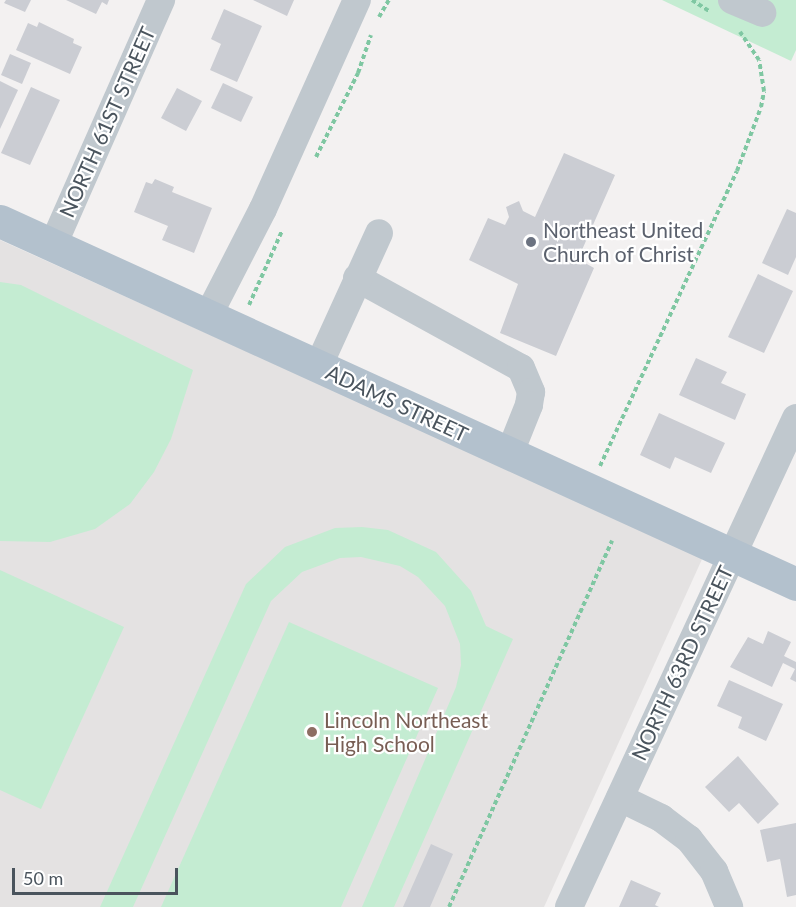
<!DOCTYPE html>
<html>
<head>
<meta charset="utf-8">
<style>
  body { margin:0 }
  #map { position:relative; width:796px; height:907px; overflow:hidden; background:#f3f1f1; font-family:Lato,sans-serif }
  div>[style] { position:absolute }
  .education>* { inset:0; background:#e4e2e2 }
  .green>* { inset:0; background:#c4ecd2 }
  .building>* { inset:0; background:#cbcdd3 }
  .path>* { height:4px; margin-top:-2px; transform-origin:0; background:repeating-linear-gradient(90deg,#7fc7a2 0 4.5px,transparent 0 7.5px) }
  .minor>* { height:28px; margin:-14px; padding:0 14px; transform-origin:14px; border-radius:14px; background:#c0c8ce }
  .major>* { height:33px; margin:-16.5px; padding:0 16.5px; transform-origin:16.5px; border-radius:16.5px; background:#b3c1cd }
  .dots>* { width:16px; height:16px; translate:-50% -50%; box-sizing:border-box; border:3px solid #fff; border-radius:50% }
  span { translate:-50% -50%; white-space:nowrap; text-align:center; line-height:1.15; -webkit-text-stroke:4.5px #fff; paint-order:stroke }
  .street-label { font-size:21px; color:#4a545d }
  .worship-label { font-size:21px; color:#5b616d }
  .left { translate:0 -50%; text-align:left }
  .education-label { font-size:21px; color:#785e54 }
  .scale { position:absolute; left:12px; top:868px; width:166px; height:27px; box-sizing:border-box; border:3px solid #4a545d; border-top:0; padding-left:8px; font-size:18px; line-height:21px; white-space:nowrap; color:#4a545d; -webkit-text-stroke:4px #fff; paint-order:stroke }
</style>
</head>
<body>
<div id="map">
  <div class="education">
    <i style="clip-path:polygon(0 240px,703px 557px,544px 907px,0 907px)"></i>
  </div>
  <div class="green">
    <i style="clip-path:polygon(662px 0,796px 0,796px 50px,791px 61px)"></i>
    <i style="clip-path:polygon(0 282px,21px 285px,193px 370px,171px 439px,154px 472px,130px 504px,95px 529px,50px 542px,0 541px)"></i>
    <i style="clip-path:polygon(362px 527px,388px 530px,436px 552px,471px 591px,486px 626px,513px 639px,394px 907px,362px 907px,456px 687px,461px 665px,460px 644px,445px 606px,418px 577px,400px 566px,361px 557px,340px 558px,302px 572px,271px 601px,133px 907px,100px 907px,246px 584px,285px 547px,335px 528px)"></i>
    <i style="clip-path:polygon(0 570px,124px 627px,41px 809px,0 790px)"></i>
    <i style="clip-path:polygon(289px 622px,438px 688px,341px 907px,161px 907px)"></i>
  </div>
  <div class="building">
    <i style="clip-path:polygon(6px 0,31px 0,25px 12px,4px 3px)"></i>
    <i style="clip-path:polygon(66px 0,109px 0,107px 5px,102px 2px,96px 14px)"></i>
    <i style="clip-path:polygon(253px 0,294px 0,287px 16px)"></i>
    <i style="clip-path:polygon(224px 9px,262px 26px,237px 82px,210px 70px,221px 44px,211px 39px)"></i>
    <i style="clip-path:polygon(39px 22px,74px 39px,73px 43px,82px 47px,70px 74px,16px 50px,28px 23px,37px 27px)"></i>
    <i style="clip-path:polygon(10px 54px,31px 63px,22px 84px,1px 75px)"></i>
    <i style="clip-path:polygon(0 81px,18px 90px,0 129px)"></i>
    <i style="clip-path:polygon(223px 83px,253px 97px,241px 122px,211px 108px)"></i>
    <i style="clip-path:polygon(31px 87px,60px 100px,30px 165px,1px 153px)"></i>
    <i style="clip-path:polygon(177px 88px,202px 101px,186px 131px,161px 118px)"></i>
    <i style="clip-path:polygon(564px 153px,615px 175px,578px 259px,594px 268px,556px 356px,500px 333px,518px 284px,469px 260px,488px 218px,505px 225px,509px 217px,506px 207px,519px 201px,523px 211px,535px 217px)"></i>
    <i style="clip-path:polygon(155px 179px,174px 187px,172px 192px,212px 208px,194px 253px,162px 240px,168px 226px,134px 212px,146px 182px,152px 184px)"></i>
    <i style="clip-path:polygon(787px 209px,796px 213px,796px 257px,788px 275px,762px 263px)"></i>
    <i style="clip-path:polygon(758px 274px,793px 291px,764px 353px,728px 337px)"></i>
    <i style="clip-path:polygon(696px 358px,727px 372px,721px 383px,746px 394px,735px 420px,679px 395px)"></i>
    <i style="clip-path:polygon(659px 413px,725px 443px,711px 473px,675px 457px,670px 469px,640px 455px)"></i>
    <i style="clip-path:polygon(768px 631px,791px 642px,784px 656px,796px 662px,796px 682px,790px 679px,795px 669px,783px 663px,772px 687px,730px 667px,748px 637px,763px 644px)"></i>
    <i style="clip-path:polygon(729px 680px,783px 704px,766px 741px,738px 728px,742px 717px,717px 706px)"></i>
    <i style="clip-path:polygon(738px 756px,779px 804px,758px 824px,739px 803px,729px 812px,705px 787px)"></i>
    <i style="clip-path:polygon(796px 823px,796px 895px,787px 897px,780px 859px,767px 862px,760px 830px)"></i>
    <i style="clip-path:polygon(431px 844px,453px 854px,430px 907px,403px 907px)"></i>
    <i style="clip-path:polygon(631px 880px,661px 893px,655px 905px,659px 907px,619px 907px)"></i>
  </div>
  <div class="path">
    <i style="left:692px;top:0;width:20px;rotate:33deg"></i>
    <i style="left:379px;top:17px;width:20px;rotate:-60deg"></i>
    <i style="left:316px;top:157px;width:94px;rotate:-63.4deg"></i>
    <i style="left:358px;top:73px;width:40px;rotate:-71.1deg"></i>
    <i style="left:249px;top:305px;width:81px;rotate:-66deg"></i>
    <i style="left:600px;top:466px;width:325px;rotate:-65.1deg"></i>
    <i style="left:737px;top:171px;width:68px;rotate:-69.4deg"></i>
    <i style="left:761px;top:107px;width:16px;rotate:-79deg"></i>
    <i style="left:764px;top:91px;width:31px;rotate:-99deg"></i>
    <i style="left:759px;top:60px;width:34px;rotate:-124deg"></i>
    <i style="left:449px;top:907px;width:401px;rotate:-66deg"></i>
  </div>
  <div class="minor">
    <i style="left:732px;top:0;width:33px;rotate:23deg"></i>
    <i style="left:53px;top:245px;width:268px;rotate:-66.2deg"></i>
    <i style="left:357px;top:278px;width:187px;rotate:28.8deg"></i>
    <i style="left:521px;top:368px;width:26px;rotate:67deg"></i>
    <i style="left:531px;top:392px;width:13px;rotate:99deg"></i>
    <i style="left:529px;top:405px;width:54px;rotate:111.8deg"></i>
    <i style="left:208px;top:316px;width:120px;rotate:-62.8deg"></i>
    <i style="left:263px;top:209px;width:229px;rotate:-65.8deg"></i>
    <i style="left:318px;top:367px;width:147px;rotate:-65.5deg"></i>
    <i style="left:620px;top:798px;width:46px;rotate:26deg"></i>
    <i style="left:661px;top:818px;width:35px;rotate:37deg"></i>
    <i style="left:689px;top:839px;width:41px;rotate:52deg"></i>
    <i style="left:714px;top:871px;width:39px;rotate:67deg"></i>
    <i style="left:569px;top:907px;width:539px;rotate:-65.1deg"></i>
  </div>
  <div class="major">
    <i style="left:0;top:221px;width:875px;rotate:24.51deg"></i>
  </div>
  <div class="dots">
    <i style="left:531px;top:242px;background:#6b7280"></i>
    <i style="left:312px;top:732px;background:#8d6e63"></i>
  </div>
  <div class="street-label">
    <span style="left:107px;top:122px;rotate:-66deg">NORTH 61ST STREET</span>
    <span style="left:397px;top:403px;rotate:25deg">ADAMS STREET</span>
    <span style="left:682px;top:663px;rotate:-65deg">NORTH 63RD STREET</span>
  </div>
  <div class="worship-label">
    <span class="left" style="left:543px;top:242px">Northeast United<br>Church of Christ</span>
  </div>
  <div class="education-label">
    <span class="left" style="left:324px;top:732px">Lincoln Northeast<br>High School</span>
  </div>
  <div class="scale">50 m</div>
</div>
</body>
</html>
